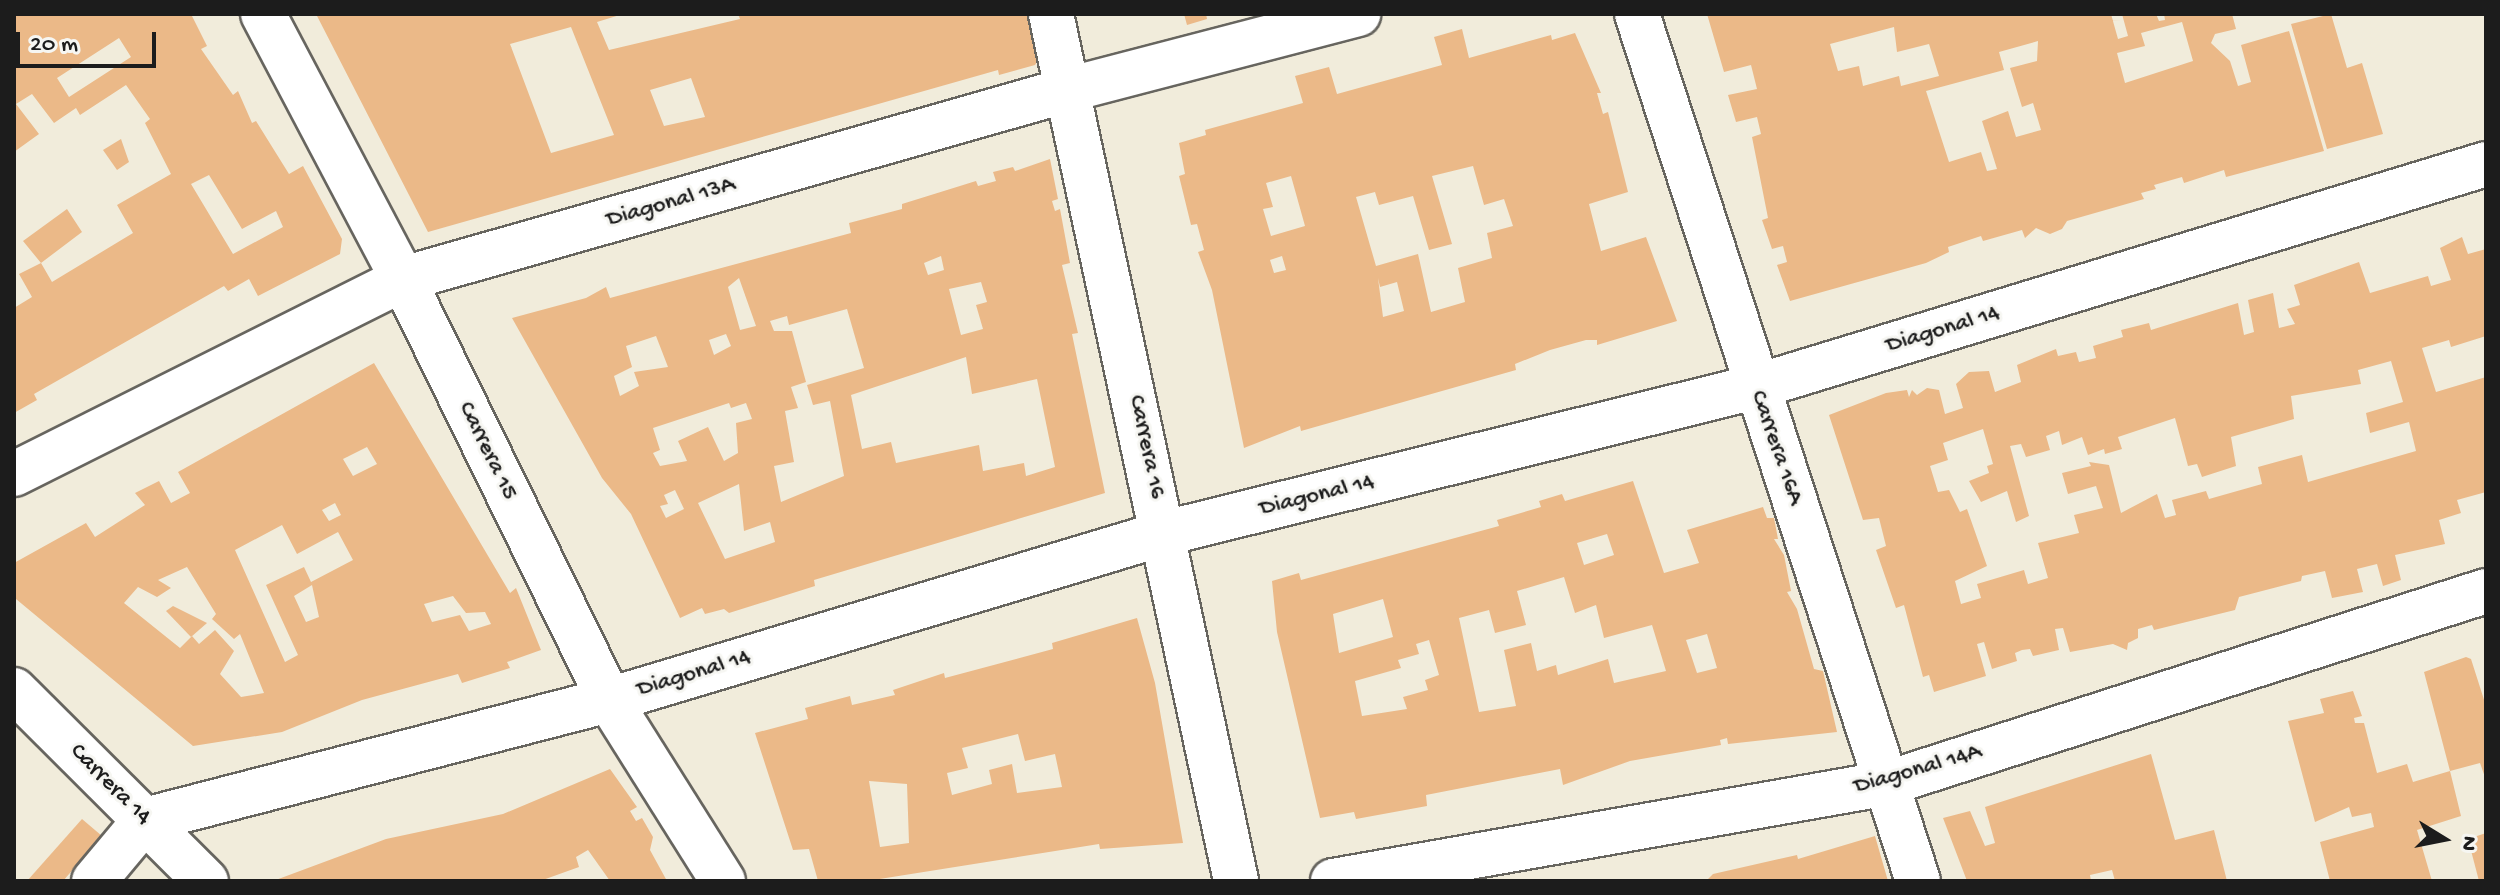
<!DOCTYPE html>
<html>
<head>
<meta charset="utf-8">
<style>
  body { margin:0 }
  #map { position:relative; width:2500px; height:895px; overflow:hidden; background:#f1ecdb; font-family:"Gochi Hand",sans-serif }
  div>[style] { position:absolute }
  .building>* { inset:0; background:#ebb988 }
  .roads { filter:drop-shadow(2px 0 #67655f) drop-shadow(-2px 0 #67655f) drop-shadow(0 2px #67655f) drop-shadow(0 -2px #67655f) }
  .minor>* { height:44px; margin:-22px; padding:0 22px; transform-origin:22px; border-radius:22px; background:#fff }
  span { translate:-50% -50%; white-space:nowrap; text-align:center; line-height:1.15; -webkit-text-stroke:6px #f6f6f2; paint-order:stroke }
  .street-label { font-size:24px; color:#1c1c1c }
  .frame { position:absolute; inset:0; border:16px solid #1c1c1c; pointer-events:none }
  .north { position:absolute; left:2404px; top:799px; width:80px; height:80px; -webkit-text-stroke:6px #f6f6f2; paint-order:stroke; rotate:100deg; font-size:22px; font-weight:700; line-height:32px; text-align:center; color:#1c1c1c }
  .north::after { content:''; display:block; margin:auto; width:28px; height:36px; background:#1c1c1c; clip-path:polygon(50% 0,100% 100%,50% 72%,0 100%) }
  .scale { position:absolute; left:16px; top:32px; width:140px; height:36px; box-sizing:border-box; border:4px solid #1c1c1c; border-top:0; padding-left:10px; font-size:24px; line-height:28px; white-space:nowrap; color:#1c1c1c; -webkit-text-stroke:6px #f6f6f2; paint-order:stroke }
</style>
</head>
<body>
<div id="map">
  <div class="building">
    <i style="clip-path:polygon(evenodd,14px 14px,191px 14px,207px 46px,201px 49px,233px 95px,238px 91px,252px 123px,256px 121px,289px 174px,303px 166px,342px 239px,340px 254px,258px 296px,249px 279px,228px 291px,224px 286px,34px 394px,37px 400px,14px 413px,14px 308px,32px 297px,19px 274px,41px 263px,23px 241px,67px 209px,82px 232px,41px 263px,52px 282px,133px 233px,117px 205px,171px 174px,145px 123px,150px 119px,126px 85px,80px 115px,76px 108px,54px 123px,32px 94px,16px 104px,39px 134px,14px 152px,14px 14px,119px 38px,131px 57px,69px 97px,57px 78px,119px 38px,14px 14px,209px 175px,242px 229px,276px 211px,283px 227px,233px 254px,191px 184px,209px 175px)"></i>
    <i style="clip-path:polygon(evenodd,316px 14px,623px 14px,597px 22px,609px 50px,740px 19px,738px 14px,1029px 14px,1039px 59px,1035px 65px,999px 75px,998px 70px,428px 232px,316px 14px,571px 27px,614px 135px,551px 153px,510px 44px,571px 27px,316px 14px,691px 78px,705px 117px,664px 126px,650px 90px,691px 78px)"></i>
    <i style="clip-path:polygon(1184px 14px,1206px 14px,1207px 19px,1187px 25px)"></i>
    <i style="clip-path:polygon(evenodd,1707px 14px,2111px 14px,2118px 39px,2128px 36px,2122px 14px,2156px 14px,2159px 21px,2165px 20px,2164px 14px,2232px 14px,2236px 29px,2215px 34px,2211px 43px,2230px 61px,2238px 86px,2251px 82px,2241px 45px,2289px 31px,2324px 151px,2226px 177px,2224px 170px,2184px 183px,2182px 177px,2154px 185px,2156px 189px,2141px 193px,2144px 199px,2067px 221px,2062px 229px,2050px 234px,2036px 228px,2025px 238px,2022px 230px,1983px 241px,1981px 236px,1948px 247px,1949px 252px,1926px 263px,1790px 301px,1777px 265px,1787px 262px,1783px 246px,1772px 249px,1762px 220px,1768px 218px,1752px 137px,1761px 134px,1757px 117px,1736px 122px,1728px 95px,1757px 89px,1751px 65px,1724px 72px,1707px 14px,2182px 22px,2193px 61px,2125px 83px,2117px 53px,2145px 46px,2141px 33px,2182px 22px,1707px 14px,1894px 27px,1897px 52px,1929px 44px,1939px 76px,1901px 86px,1899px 76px,1863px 86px,1859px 66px,1838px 71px,1830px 44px,1894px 27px,1707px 14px,2038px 41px,2037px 61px,2010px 68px,2022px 107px,2033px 103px,2041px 130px,2016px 137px,2008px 111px,1982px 121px,1997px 169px,1987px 171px,1981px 152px,1949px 162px,1926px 91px,2004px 70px,1999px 52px,2038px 41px)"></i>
    <i style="clip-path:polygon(2331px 14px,2347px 68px,2362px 63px,2383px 134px,2327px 149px,2291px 24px)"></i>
    <i style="clip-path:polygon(evenodd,1462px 29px,1469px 58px,1551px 35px,1552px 40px,1575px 33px,1601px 93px,1597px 93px,1603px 114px,1608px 112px,1628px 192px,1589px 204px,1601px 251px,1646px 237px,1677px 321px,1597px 345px,1597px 340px,1586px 340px,1550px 350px,1515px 364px,1516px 370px,1301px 431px,1300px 426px,1244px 448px,1212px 290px,1198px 252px,1204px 250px,1197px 224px,1191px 225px,1179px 176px,1185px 174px,1179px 143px,1206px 135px,1205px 130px,1303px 103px,1295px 76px,1329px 67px,1337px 94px,1442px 65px,1434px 37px,1462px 29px,1473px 166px,1484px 205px,1504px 199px,1513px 226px,1487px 233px,1492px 258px,1458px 268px,1465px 302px,1431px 312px,1418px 254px,1376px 266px,1356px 197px,1375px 192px,1379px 205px,1413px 196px,1429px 250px,1452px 244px,1432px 176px,1473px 166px,1462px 29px,1291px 176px,1305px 226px,1271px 236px,1263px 209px,1273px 207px,1266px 183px,1291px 176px,1462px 29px,1282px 256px,1286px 270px,1274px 273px,1270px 260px,1282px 256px,1462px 29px,1378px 278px,1380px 287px,1397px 282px,1404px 311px,1383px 317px,1378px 278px)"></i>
    <i style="clip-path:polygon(121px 139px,129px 162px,117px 170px,103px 150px)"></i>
    <i style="clip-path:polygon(evenodd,1050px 159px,1058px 199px,1052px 201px,1055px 211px,1060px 209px,1070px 263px,1062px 265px,1078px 333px,1072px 334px,1105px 493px,814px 580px,815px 586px,729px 613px,724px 609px,705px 614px,702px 608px,680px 618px,631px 514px,602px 478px,512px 318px,586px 298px,606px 287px,610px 298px,851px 233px,849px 223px,902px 209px,902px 204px,976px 181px,978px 186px,996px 181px,993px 172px,1013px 167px,1015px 171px,1050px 159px,941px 256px,944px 270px,928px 275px,924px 263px,941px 256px,1050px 159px,739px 278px,756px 326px,740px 330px,728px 287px,739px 278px,1050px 159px,981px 282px,987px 302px,976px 305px,983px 329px,961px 335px,949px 289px,981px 282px,1050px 159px,847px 309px,864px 368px,807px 385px,813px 405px,830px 401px,844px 476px,781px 502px,774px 466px,794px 462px,785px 411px,798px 408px,791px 387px,806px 382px,792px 331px,774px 331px,770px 321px,787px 316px,789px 325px,847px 309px,1050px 159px,726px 334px,731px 346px,714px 355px,709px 340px,726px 334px,1050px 159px,656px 336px,668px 367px,634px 372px,639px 386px,620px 396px,614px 376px,632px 367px,626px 346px,656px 336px,1050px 159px,966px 357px,972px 394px,1037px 379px,1055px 467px,1026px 476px,1024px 463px,983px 471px,979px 445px,896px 463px,891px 442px,862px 449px,851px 395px,966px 357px,1050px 159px,729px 403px,731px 408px,746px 403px,752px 419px,736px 423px,738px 453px,724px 461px,708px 427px,678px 441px,687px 461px,660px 466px,653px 453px,660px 450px,653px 428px,729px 403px,1050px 159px,739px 484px,744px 531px,770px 522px,775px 542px,725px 559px,698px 503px,739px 484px,1050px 159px,675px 490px,684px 509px,666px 518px,660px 506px,668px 504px,664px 495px,675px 490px)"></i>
    <i style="clip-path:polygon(evenodd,2462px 237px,2468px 254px,2486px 249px,2486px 336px,2451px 347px,2449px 340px,2422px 348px,2436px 392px,2486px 377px,2486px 492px,2457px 500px,2461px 513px,2439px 520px,2445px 544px,2395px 555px,2401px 580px,2383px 586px,2377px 564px,2357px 569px,2363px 592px,2332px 598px,2325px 571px,2302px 576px,2301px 581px,2239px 597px,2235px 610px,2154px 630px,2152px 625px,2138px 629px,2138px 638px,2128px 643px,2127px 650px,2113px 644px,2070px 652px,2063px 628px,2055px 629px,2059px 650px,2033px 656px,2030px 649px,2022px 650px,2015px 653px,2017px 661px,1992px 669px,1984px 642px,1977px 644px,1986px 676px,1934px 692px,1929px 675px,1923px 677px,1904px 605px,1896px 608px,1876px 550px,1886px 546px,1879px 518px,1863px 520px,1829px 415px,1886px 393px,1907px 390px,1909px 397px,1912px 390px,1917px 395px,1927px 388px,1939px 390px,1945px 414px,1963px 408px,1956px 384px,1969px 372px,1989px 371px,1995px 392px,2021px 382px,2017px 365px,2056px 349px,2058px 356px,2076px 352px,2079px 362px,2096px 358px,2093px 346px,2123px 337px,2121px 330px,2149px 323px,2151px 330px,2238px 303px,2244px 335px,2254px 332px,2248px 300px,2273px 293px,2279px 328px,2295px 324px,2287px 309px,2300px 305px,2294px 285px,2359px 262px,2370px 293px,2428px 276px,2431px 286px,2451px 280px,2440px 248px,2462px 237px,2391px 361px,2403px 402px,2366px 413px,2370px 433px,2409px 422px,2416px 451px,2308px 482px,2302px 455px,2258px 467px,2262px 484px,2209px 499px,2206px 491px,2172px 500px,2176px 515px,2165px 518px,2157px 494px,2121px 513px,2109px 465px,2089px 462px,2091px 466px,2062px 473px,2068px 494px,2096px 486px,2103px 508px,2074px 515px,2079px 533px,2038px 543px,2048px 578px,2028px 584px,2024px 570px,1977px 584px,1981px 598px,1961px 604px,1955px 581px,1987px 566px,1967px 509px,1960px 512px,1949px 490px,1938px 492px,1930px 466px,1948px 460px,1943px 443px,1983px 429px,1993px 464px,1987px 466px,1989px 473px,1969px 481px,1981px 502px,2007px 491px,2016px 522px,2029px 516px,2010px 446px,2021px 444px,2026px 457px,2050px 450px,2046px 436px,2059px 431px,2062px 445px,2082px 437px,2088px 455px,2104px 449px,2105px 454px,2122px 449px,2118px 437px,2175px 418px,2188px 466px,2197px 464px,2202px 477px,2236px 466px,2231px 437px,2294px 419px,2291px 396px,2361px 384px,2358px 370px,2391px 361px)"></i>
    <i style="clip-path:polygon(evenodd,374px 363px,510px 593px,516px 588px,541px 650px,507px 662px,510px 668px,462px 683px,458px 674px,362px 700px,282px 732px,193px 746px,16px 599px,14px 563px,86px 523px,95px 537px,145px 505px,135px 493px,159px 481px,171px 503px,190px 493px,178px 472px,374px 363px,367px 447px,377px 464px,353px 476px,343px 459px,367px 447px,374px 363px,335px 503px,341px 515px,329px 521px,322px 510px,335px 503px,374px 363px,282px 525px,297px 554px,338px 532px,353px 560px,311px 582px,304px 567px,266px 585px,298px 655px,285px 662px,235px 550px,282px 525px,374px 363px,187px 567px,216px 614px,212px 619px,234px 639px,240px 634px,264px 693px,241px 697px,220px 674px,234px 651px,215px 630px,199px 644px,192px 636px,180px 648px,124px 603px,138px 587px,157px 597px,171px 588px,158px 580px,187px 567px,374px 363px,312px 585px,319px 617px,306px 622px,294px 596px,312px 585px,374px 363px,453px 596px,466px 613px,485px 612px,491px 624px,469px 631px,460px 615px,432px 622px,424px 604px,453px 596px)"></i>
    <i style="clip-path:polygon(evenodd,1633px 481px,1664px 573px,1699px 563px,1687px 530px,1763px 507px,1767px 518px,1774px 518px,1778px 539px,1774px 539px,1784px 555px,1791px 591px,1787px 592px,1797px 609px,1814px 669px,1823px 671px,1837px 732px,1728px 744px,1727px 738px,1720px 740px,1721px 745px,1630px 761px,1563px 785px,1560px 769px,1426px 795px,1427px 806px,1356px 819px,1354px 812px,1320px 818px,1277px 632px,1272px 581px,1299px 573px,1301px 580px,1499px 526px,1497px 520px,1541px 507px,1539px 501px,1562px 494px,1565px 501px,1633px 481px,1607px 534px,1614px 555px,1584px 565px,1577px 543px,1607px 534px,1633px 481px,1564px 577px,1575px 613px,1596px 605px,1604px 638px,1652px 625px,1666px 671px,1614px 683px,1608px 659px,1558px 675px,1556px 665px,1537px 671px,1531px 643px,1504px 650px,1516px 706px,1479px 712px,1459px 618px,1489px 610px,1495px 633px,1526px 625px,1517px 591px,1564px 577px,1633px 481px,1383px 599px,1393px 637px,1339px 653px,1333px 614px,1383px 599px,1633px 481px,1707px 634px,1717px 668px,1697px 673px,1686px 640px,1707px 634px,1633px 481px,1429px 640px,1439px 675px,1425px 680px,1428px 690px,1403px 697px,1407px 709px,1362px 716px,1355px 681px,1401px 668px,1398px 660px,1419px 654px,1416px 644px,1429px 640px)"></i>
    <i style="clip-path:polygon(173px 606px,207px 623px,191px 637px,166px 611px)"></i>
    <i style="clip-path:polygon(evenodd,1137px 618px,1155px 683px,1183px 843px,1100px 849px,1099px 844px,867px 881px,818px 881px,809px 849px,793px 850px,755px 733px,808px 719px,805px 708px,850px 696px,852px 705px,895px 695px,893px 690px,944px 673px,945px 678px,1053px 649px,1052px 643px,1137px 618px,1018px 734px,1025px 761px,1055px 754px,1062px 787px,1017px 793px,1012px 764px,989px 770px,992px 784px,952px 795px,947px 773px,968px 768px,962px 748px,1018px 734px,1137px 618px,869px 781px,907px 784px,909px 843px,880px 847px,869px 781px)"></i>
    <i style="clip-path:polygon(2466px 657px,2471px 659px,2486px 706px,2486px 780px,2480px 763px,2450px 771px,2461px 816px,2417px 830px,2432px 881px,2330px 881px,2320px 842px,2374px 827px,2371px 813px,2352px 817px,2349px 807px,2315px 822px,2288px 721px,2324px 713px,2320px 699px,2353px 691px,2362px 716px,2354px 718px,2355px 723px,2364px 723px,2377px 773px,2407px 764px,2413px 782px,2450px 771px,2424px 672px)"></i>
    <i style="clip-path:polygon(2151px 754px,2175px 840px,2214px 830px,2227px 881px,2115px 881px,2112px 870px,2090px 875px,2091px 881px,1967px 881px,1943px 818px,1970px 811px,1985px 846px,1995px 843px,1985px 807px)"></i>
    <i style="clip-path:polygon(610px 769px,637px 807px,630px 811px,636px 821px,642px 818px,653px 837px,650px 850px,667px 881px,610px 881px,588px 850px,576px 857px,579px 867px,540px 881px,273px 881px,386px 839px,503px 814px)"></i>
    <i style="clip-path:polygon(82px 819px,102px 836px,63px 881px,27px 881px)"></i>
    <i style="clip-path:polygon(2486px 833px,2486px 881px,2479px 881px,2468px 839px)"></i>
    <i style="clip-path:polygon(1875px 836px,1888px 881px,1706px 881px,1713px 874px,1797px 855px,1798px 859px)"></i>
  </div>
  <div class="roads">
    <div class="minor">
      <i style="left:263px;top:14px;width:300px;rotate:62.2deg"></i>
      <i style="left:403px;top:279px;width:469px;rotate:63.9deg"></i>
      <i style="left:609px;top:700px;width:214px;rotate:57.8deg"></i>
      <i style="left:1051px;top:14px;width:887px;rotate:77.95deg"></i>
      <i style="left:1637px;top:14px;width:911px;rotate:72.04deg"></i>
      <i style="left:14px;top:474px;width:435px;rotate:-26.6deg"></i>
      <i style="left:403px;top:279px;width:690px;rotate:-15.89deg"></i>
      <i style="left:1067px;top:90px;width:301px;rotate:-14.6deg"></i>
      <i style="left:14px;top:690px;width:271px;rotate:44.9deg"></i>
      <i style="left:145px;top:820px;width:479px;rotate:-14.5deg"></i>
      <i style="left:609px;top:700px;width:581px;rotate:-16.72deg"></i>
      <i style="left:1165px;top:533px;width:608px;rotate:-13.9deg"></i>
      <i style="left:1755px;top:387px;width:764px;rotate:-16.96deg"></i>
      <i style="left:94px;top:881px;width:80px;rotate:-50.1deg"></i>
      <i style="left:1333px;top:881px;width:564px;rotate:-10.01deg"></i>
      <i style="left:1888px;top:783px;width:628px;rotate:-17.8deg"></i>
    </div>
  </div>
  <div class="street-label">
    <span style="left:671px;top:203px;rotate:-16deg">Diagonal 13A</span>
    <span style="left:1943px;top:330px;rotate:-17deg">Diagonal 14</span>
    <span style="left:1146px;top:447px;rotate:78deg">Carrera 16</span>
    <span style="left:1776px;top:448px;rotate:71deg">Carrera 16A</span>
    <span style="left:487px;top:451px;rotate:64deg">Carrera 15</span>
    <span style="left:1317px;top:496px;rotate:-14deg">Diagonal 14</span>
    <span style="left:694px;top:674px;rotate:-17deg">Diagonal 14</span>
    <span style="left:1918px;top:770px;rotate:-16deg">Diagonal 14A</span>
    <span style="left:110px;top:785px;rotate:45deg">Carrera 14</span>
  </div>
  <div class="frame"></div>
  <div class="north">N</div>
  <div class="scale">20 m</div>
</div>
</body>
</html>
